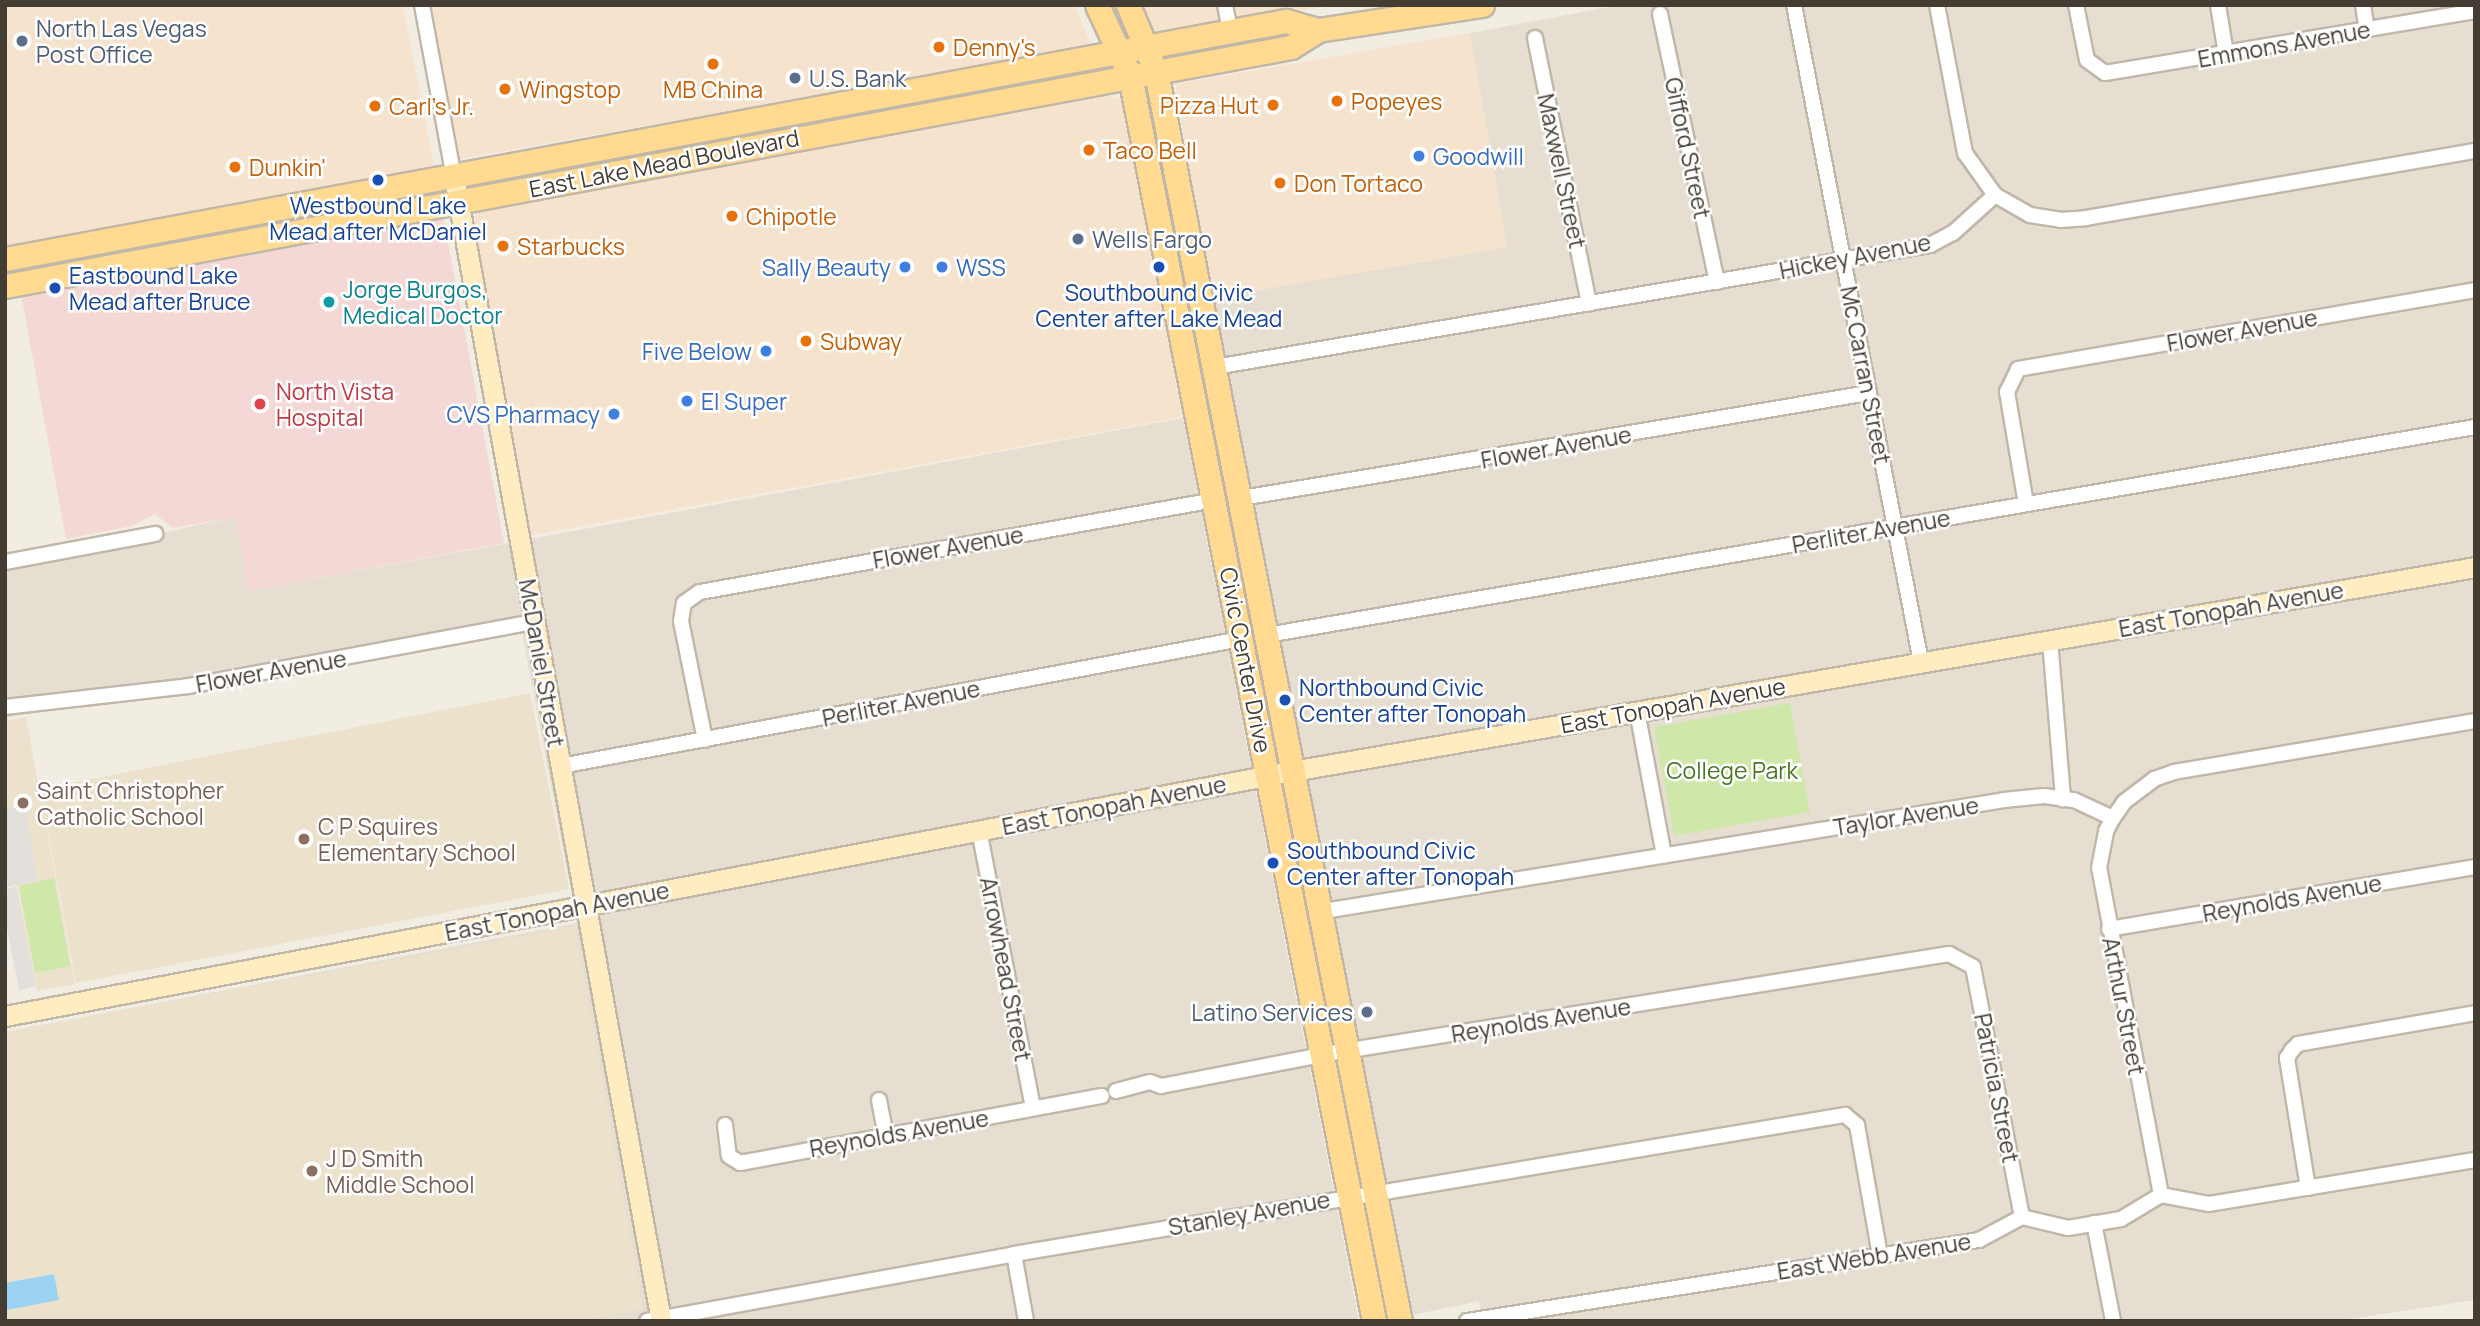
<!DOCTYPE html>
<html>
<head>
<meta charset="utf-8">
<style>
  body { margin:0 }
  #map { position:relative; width:2480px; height:1326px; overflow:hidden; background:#f2ede3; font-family:Manrope,sans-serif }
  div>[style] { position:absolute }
  .residential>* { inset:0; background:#e6dfd1 }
  .commercial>* { inset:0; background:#f6e3cd }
  .education>* { inset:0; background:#ece2cc }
  .medical>* { inset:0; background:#f4d8d6 }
  .green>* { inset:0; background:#cfe8aa }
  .parking>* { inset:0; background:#e3e0dc }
  .water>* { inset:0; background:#9dd3f2 }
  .roads { filter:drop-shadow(2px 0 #c1b7a9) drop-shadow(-2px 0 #c1b7a9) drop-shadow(0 2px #c1b7a9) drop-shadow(0 -2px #c1b7a9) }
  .street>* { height:14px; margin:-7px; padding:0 7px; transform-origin:7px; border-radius:7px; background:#fff }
  .secondary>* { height:19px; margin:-9.5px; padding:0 9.5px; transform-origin:9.5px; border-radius:9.5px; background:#ffedc1 }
  .primary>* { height:23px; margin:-11.5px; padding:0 11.5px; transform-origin:11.5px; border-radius:11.5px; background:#ffda90 }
  .dots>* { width:19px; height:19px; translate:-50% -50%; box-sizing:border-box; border:4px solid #fff; border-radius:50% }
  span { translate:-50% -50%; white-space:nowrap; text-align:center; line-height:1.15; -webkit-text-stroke:5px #fff; paint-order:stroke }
  .service-label { font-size:23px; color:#4e5e75 }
  .left { translate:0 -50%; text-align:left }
  .right { translate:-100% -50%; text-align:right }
  .street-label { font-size:23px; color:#443d33 }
  .food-label { font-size:23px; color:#c56008 }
  .shop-label { font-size:23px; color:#366cbe }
  .transit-label { font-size:23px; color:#164399 }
  .culture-label { font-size:23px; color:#0d838f }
  .health-label { font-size:23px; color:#be3a42 }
  .park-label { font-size:23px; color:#487725 }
  .education-label { font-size:23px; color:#785e54 }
  .frame { position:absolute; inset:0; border:7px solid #443d33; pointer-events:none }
</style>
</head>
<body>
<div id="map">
  <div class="residential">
    <i style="clip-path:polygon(1620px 5px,2475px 5px,2475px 1300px,2337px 1321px,1483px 1321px,1479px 1301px,1413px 1315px,1212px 298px,1507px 247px,1470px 33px)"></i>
    <i style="clip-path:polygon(1183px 418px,1359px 1321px,5px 1321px,5px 1032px,577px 923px,520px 622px,5px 718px,5px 567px,235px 517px,249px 591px)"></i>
  </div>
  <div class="commercial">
    <i style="clip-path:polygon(5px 5px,403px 5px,434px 166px,5px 247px)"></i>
    <i style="clip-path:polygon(432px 5px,1075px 5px,1091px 46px,460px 159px)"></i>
    <i style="clip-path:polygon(1142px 5px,1335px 5px,1153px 35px)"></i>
    <i style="clip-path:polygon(1470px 33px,1507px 247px,1212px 298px,1175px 84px)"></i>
    <i style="clip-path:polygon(1104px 94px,1123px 100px,1130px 126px,1182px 417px,528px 536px,475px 226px,475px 215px,482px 210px)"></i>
  </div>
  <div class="education">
    <i style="clip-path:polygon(530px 693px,569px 889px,76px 983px,40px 789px)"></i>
    <i style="clip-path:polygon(26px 717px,75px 984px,37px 991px,18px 885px,5px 887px,5px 721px)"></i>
    <i style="clip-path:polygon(575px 927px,643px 1309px,576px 1321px,5px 1321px,5px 1032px)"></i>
  </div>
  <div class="medical">
    <i style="clip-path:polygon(443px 215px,504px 543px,249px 591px,235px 517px,173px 528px,155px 514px,132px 526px,66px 539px,21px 294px)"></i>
  </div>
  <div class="green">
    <i style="clip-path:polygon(1790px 703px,1810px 812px,1674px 836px,1654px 727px)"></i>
    <i style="clip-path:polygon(54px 878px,70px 966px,35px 973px,19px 886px)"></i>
  </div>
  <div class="parking">
    <i style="clip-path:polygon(25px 806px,38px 881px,5px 887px,5px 809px)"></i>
    <i style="clip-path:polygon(17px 886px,36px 986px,19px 990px,5px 919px,5px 889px)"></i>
  </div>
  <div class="water">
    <i style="clip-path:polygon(54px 1274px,59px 1300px,7px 1310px,5px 1283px)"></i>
  </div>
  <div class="roads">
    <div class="street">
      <i style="left:422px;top:5px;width:175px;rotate:79.5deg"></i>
      <i style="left:1225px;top:5px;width:26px;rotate:79deg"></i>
      <i style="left:1794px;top:5px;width:669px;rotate:79.06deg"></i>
      <i style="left:1937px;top:5px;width:151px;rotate:79.3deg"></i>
      <i style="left:1965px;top:153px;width:52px;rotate:54.5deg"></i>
      <i style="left:1995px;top:195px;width:40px;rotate:29.7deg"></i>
      <i style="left:2030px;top:215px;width:30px;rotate:9deg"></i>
      <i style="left:2060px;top:220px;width:26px;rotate:-4deg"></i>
      <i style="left:2086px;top:218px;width:395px;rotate:-9.8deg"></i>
      <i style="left:2076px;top:5px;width:56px;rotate:78.7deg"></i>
      <i style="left:2087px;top:60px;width:22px;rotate:36deg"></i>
      <i style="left:2105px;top:73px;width:375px;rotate:-9.5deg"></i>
      <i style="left:2218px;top:5px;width:50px;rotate:80.7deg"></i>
      <i style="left:2363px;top:5px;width:24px;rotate:81deg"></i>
      <i style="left:1660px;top:14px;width:274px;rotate:78deg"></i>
      <i style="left:1535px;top:38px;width:271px;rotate:78.5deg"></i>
      <i style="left:1215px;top:367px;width:725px;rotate:-9.68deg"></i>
      <i style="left:1930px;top:245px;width:26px;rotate:-28deg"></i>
      <i style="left:1953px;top:233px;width:57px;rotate:-42.1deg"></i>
      <i style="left:1242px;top:498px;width:636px;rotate:-9.51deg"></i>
      <i style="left:2026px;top:504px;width:114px;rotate:-99.6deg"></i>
      <i style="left:2007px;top:392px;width:25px;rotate:-64deg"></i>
      <i style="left:2018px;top:369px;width:464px;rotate:-9.8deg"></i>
      <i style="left:5px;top:562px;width:153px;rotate:-10.6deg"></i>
      <i style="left:1267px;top:635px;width:1226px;rotate:-9.77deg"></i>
      <i style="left:2050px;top:640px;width:160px;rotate:85.3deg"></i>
      <i style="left:5px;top:707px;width:184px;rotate:-6.5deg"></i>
      <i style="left:188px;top:686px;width:353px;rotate:-10.5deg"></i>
      <i style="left:1637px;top:711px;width:147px;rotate:79.4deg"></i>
      <i style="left:705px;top:740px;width:121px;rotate:-101.4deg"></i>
      <i style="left:681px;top:621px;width:18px;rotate:-81deg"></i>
      <i style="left:684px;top:603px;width:19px;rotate:-35deg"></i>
      <i style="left:700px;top:592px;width:523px;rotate:-10.13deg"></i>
      <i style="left:561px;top:766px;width:692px;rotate:-10.58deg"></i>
      <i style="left:979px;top:830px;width:283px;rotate:79deg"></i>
      <i style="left:1318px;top:912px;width:695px;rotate:-9.27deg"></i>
      <i style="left:2004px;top:800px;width:40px;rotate:-5.7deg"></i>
      <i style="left:2044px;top:796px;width:30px;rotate:8deg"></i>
      <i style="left:2074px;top:800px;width:43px;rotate:24.8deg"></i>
      <i style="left:2109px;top:929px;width:371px;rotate:-9.6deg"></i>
      <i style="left:1116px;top:1091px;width:35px;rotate:-15deg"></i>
      <i style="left:1150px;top:1082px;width:12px;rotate:20deg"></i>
      <i style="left:1161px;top:1086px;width:180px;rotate:-10.9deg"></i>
      <i style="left:1338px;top:1052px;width:619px;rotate:-9.11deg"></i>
      <i style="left:1949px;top:954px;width:27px;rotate:28deg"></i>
      <i style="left:1973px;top:967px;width:255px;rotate:78.9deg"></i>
      <i style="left:879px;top:1100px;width:36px;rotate:79deg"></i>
      <i style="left:725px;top:1125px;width:31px;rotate:83deg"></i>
      <i style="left:729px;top:1156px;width:13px;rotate:32deg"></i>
      <i style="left:740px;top:1163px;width:368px;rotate:-10.5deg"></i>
      <i style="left:2308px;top:1188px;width:132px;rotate:-99.2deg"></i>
      <i style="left:2287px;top:1058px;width:9px;rotate:-58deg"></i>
      <i style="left:2292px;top:1050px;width:8px;rotate:-45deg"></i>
      <i style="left:2298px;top:1044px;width:180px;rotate:-9.9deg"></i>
      <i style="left:2161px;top:1195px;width:333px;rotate:-100.7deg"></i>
      <i style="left:2099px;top:868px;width:38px;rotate:-79deg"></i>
      <i style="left:2106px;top:831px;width:15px;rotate:-62deg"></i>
      <i style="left:2113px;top:818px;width:19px;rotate:-55deg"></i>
      <i style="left:2124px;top:802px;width:38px;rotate:-37deg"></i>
      <i style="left:2154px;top:779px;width:21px;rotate:-19deg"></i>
      <i style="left:2174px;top:772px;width:305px;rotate:-9.6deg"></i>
      <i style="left:2094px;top:1223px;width:100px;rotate:79deg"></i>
      <i style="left:1014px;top:1254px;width:68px;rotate:79.8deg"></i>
      <i style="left:647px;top:1321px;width:373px;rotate:-10.3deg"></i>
      <i style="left:1014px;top:1254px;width:843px;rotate:-9.5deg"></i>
      <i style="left:1845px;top:1115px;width:16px;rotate:40deg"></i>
      <i style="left:1857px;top:1125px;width:132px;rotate:80deg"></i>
      <i style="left:1467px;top:1321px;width:518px;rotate:-8.99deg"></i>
      <i style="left:1979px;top:1240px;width:49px;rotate:-28.1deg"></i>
      <i style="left:2022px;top:1217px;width:47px;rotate:13.4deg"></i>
      <i style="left:2068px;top:1228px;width:54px;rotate:-9.6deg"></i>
      <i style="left:2121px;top:1219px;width:47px;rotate:-31deg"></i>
      <i style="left:2161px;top:1195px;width:49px;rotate:10.6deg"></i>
      <i style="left:2209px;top:1204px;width:270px;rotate:-9.4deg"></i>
    </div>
    <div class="secondary">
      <i style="left:454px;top:177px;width:1163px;rotate:79.74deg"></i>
      <i style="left:5px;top:1016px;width:1310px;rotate:-10.78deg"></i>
      <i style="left:1292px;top:771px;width:1200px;rotate:-9.78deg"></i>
    </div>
    <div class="primary">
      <i style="left:1097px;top:5px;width:78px;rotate:65.1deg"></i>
      <i style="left:1130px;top:76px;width:1269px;rotate:78.91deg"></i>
      <i style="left:1128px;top:5px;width:73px;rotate:67.3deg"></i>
      <i style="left:1156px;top:72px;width:1273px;rotate:78.95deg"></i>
      <i style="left:5px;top:259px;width:1303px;rotate:-10.53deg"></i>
      <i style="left:1286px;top:21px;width:33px;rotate:16deg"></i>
      <i style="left:1318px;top:30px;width:166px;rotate:-8.7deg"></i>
      <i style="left:5px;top:286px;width:1308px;rotate:-10.53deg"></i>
      <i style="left:1291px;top:47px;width:32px;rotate:-32deg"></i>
    </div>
  </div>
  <div class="dots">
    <i style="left:22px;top:41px;background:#5c6f8a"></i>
    <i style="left:939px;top:47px;background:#e8710a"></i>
    <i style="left:713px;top:64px;background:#e8710a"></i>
    <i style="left:795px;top:78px;background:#5c6f8a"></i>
    <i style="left:505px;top:89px;background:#e8710a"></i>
    <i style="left:1337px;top:101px;background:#e8710a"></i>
    <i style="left:1273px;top:105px;background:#e8710a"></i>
    <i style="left:375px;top:106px;background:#e8710a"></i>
    <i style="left:1089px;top:150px;background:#e8710a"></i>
    <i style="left:1419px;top:156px;background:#3f7fe0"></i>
    <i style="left:235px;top:167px;background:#e8710a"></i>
    <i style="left:378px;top:180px;background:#1a4fb4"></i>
    <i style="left:1280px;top:183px;background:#e8710a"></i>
    <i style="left:732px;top:216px;background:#e8710a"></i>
    <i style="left:1078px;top:239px;background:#5c6f8a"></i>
    <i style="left:503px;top:246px;background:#e8710a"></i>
    <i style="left:905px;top:267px;background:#3f7fe0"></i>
    <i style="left:942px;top:267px;background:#3f7fe0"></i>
    <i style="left:1159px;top:267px;background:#1a4fb4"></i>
    <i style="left:55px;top:288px;background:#1a4fb4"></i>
    <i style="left:329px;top:302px;background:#0f9aa8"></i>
    <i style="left:806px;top:341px;background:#e8710a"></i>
    <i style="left:766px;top:351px;background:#3f7fe0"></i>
    <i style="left:687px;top:401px;background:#3f7fe0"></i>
    <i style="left:260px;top:404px;background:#e0444e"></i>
    <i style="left:614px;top:414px;background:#3f7fe0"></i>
    <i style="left:1285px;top:700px;background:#1a4fb4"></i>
    <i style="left:23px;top:803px;background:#8d6e63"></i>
    <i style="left:304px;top:839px;background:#8d6e63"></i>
    <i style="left:1273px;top:863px;background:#1a4fb4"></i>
    <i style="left:1367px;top:1012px;background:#5c6f8a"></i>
    <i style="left:312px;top:1171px;background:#8d6e63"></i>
  </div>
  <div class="service-label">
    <span class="left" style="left:36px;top:41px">North Las Vegas<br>Post Office</span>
    <span class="left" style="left:809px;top:78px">U.S. Bank</span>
    <span class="left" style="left:1092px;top:239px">Wells Fargo</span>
    <span class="right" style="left:1353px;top:1012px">Latino Services</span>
  </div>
  <div class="street-label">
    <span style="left:2284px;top:44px;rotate:-10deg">Emmons Avenue</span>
    <span style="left:1688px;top:148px;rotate:78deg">Gifford Street</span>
    <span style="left:664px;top:163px;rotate:-11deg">East Lake Mead Boulevard</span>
    <span style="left:1562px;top:171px;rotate:78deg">Maxwell Street</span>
    <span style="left:1855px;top:256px;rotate:-11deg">Hickey Avenue</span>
    <span style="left:2242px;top:330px;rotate:-10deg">Flower Avenue</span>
    <span style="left:1866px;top:375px;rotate:79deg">Mc Carran Street</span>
    <span style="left:1556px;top:447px;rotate:-10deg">Flower Avenue</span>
    <span style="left:1871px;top:531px;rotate:-10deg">Perliter Avenue</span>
    <span style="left:948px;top:547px;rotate:-10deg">Flower Avenue</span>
    <span style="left:2231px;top:609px;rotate:-10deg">East Tonopah Avenue</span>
    <span style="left:1246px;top:660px;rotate:79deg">Civic Center Drive</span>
    <span style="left:542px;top:663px;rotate:80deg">McDaniel Street</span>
    <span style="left:271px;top:671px;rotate:-10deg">Flower Avenue</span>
    <span style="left:901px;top:703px;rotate:-11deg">Perliter Avenue</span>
    <span style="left:1673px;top:705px;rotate:-10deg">East Tonopah Avenue</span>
    <span style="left:1114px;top:805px;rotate:-11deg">East Tonopah Avenue</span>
    <span style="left:1906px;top:816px;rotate:-9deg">Taylor Avenue</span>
    <span style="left:2292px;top:898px;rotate:-10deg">Reynolds Avenue</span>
    <span style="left:557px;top:911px;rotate:-11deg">East Tonopah Avenue</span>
    <span style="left:1006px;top:969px;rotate:79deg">Arrowhead Street</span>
    <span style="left:2124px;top:1006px;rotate:79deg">Arthur Street</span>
    <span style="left:1541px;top:1020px;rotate:-9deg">Reynolds Avenue</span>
    <span style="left:1997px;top:1088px;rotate:79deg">Patricia Street</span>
    <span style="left:899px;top:1133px;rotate:-10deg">Reynolds Avenue</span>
    <span style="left:1249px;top:1213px;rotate:-10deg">Stanley Avenue</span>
    <span style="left:1874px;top:1256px;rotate:-9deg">East Webb Avenue</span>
  </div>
  <div class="food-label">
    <span class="left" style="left:953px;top:47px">Denny's</span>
    <span class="left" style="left:519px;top:89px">Wingstop</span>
    <span style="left:713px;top:89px">MB China</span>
    <span class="left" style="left:1351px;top:101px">Popeyes</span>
    <span class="right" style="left:1259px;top:105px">Pizza Hut</span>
    <span class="left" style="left:389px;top:106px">Carl's Jr.</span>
    <span class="left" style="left:1103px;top:150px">Taco Bell</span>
    <span class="left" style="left:249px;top:167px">Dunkin'</span>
    <span class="left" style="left:1294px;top:183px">Don Tortaco</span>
    <span class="left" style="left:746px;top:216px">Chipotle</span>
    <span class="left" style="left:517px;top:246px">Starbucks</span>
    <span class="left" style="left:820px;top:341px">Subway</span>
  </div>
  <div class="shop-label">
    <span class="left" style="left:1433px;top:156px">Goodwill</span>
    <span class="right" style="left:891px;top:267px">Sally Beauty</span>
    <span class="left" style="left:956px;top:267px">WSS</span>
    <span class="right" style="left:752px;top:351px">Five Below</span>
    <span class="left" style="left:701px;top:401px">El Super</span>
    <span class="right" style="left:600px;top:414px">CVS Pharmacy</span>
  </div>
  <div class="transit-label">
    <span style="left:378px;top:218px">Westbound Lake<br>Mead after McDaniel</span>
    <span class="left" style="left:69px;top:288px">Eastbound Lake<br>Mead after Bruce</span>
    <span style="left:1159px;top:305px">Southbound Civic<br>Center after Lake Mead</span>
    <span class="left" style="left:1299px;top:700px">Northbound Civic<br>Center after Tonopah</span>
    <span class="left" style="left:1287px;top:863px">Southbound Civic<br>Center after Tonopah</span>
  </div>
  <div class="culture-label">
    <span class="left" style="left:343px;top:302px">Jorge Burgos,<br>Medical Doctor</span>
  </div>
  <div class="health-label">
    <span class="left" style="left:276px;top:404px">North Vista<br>Hospital</span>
  </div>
  <div class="park-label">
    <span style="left:1732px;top:770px">College Park</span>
  </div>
  <div class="education-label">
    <span class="left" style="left:37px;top:803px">Saint Christopher<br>Catholic School</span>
    <span class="left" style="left:318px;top:839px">C P Squires<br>Elementary School</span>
    <span class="left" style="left:326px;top:1171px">J D Smith<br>Middle School</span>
  </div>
  <div class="frame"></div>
</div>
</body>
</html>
